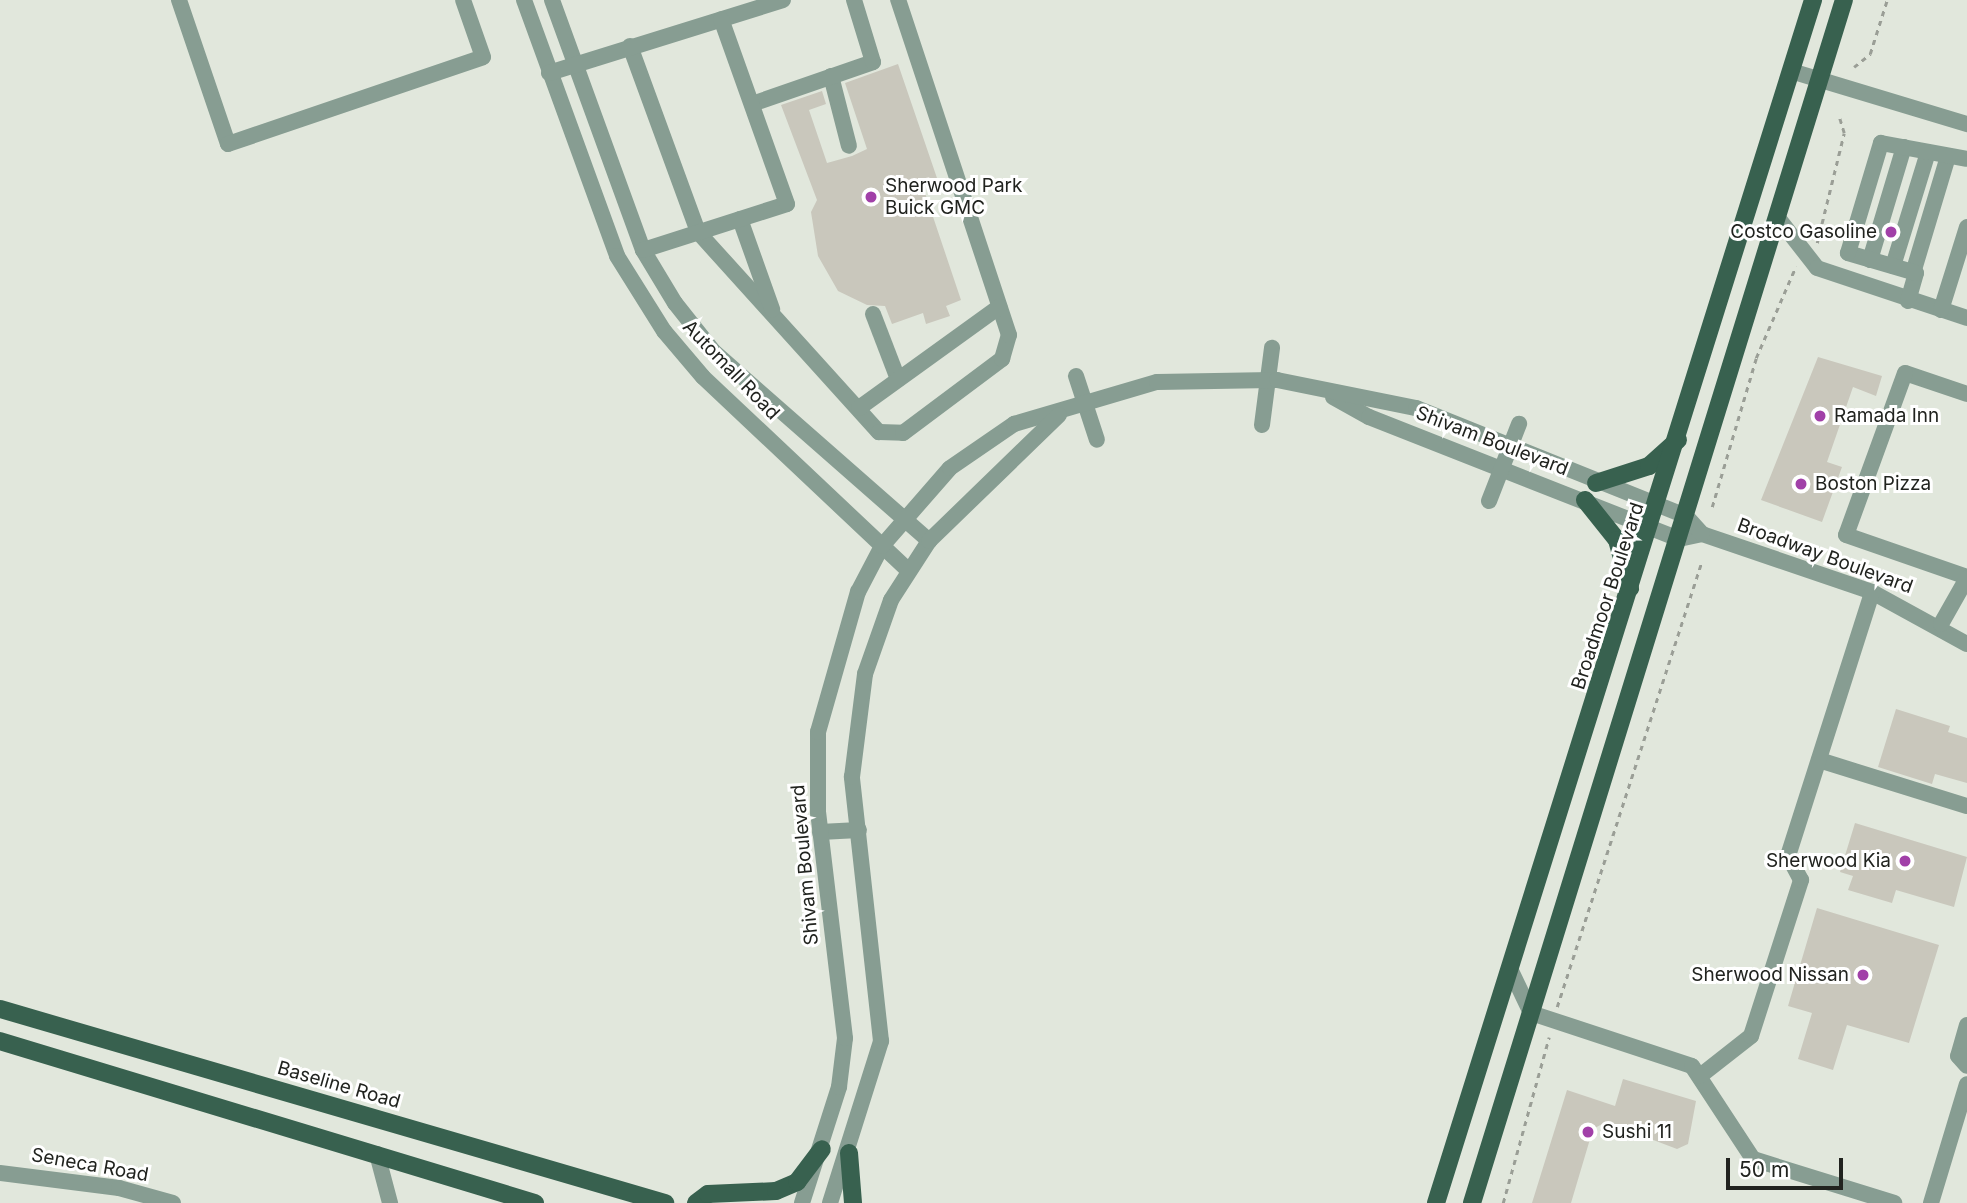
<!DOCTYPE html>
<html>
<head>
<meta charset="utf-8">
<style>
  body { margin:0 }
  #map { position:relative; width:1967px; height:1203px; overflow:hidden; background:#e1e7dc; font-family:Inter,sans-serif }
  div>[style] { position:absolute }
  .building>* { inset:0; background:#c9c7bc }
  .path>* { height:2.5px; margin-top:-1.25px; transform-origin:0; background:repeating-linear-gradient(90deg,#9a9e96 0 5px,transparent 0 10px) }
  .minor>* { height:16px; margin:-8px; padding:0 8px; transform-origin:8px; border-radius:8px; background:#879d92 }
  .major>* { height:18px; margin:-9px; padding:0 9px; transform-origin:9px; border-radius:9px; background:#38614f }
  .dots>* { width:19px; height:19px; translate:-50% -50%; box-sizing:border-box; border:4px solid #fff; border-radius:50% }
  span { translate:-50% -50%; white-space:nowrap; text-align:center; line-height:1.15; -webkit-text-stroke:6px #fff; paint-order:stroke }
  .poi-label { font-size:19px; color:#21231f }
  .left { translate:0 -50%; text-align:left }
  .right { translate:-100% -50%; text-align:right }
  .street-label { font-size:19px; color:#21231f }
  .scale { position:absolute; left:1726px; top:1158px; width:117px; height:32px; box-sizing:border-box; border:4px solid #21231f; border-top:0; padding-left:9px; font-size:21px; line-height:24px; white-space:nowrap; color:#21231f; -webkit-text-stroke:5px #fff; paint-order:stroke }
</style>
</head>
<body>
<div id="map">
  <div class="building">
    <i style="clip-path:polygon(898px 64px,938px 181px,923px 187px,961px 300px,946px 306px,950px 316px,926px 324px,923px 313px,892px 324px,885px 306px,867px 305px,838px 291px,818px 256px,811px 212px,817px 200px,781px 105px,822px 91px,826px 104px,809px 110px,827px 163px,852px 156px,867px 149px,845px 83px)"></i>
    <i style="clip-path:polygon(1818px 357px,1882px 376px,1876px 396px,1853px 387px,1827px 462px,1842px 467px,1822px 522px,1761px 500px)"></i>
    <i style="clip-path:polygon(1896px 709px,1950px 726px,1948px 732px,1967px 738px,1967px 783px,1935px 774px,1932px 784px,1878px 767px)"></i>
    <i style="clip-path:polygon(1855px 823px,1967px 857px,1954px 907px,1896px 890px,1892px 903px,1848px 890px,1853px 876px,1840px 872px)"></i>
    <i style="clip-path:polygon(1817px 908px,1939px 945px,1909px 1043px,1847px 1025px,1833px 1070px,1798px 1059px,1812px 1013px,1788px 1006px)"></i>
    <i style="clip-path:polygon(1623px 1079px,1696px 1101px,1688px 1144px,1677px 1149px,1606px 1122px,1593px 1129px,1571px 1203px,1532px 1203px,1567px 1090px,1615px 1106px)"></i>
  </div>
  <div class="path">
    <i style="left:1854px;top:67px;width:21px;rotate:-39deg"></i>
    <i style="left:1870px;top:54px;width:57px;rotate:-72.5deg"></i>
    <i style="left:1817px;top:243px;width:113px;rotate:-76.2deg"></i>
    <i style="left:1844px;top:133px;width:17px;rotate:-107deg"></i>
    <i style="left:1712px;top:507px;width:155px;rotate:-73.5deg"></i>
    <i style="left:1756px;top:358px;width:100px;rotate:-66.5deg"></i>
    <i style="left:1557px;top:1007px;width:466px;rotate:-72deg"></i>
    <i style="left:1503px;top:1203px;width:172px;rotate:-74.5deg"></i>
  </div>
  <div class="minor">
    <i style="left:179px;top:0;width:152px;rotate:71.2deg"></i>
    <i style="left:228px;top:144px;width:269px;rotate:-18.8deg"></i>
    <i style="left:483px;top:57px;width:60px;rotate:-109.3deg"></i>
    <i style="left:524px;top:0;width:272px;rotate:70deg"></i>
    <i style="left:617px;top:256px;width:89px;rotate:57.9deg"></i>
    <i style="left:664px;top:331px;width:60px;rotate:49.7deg"></i>
    <i style="left:703px;top:377px;width:282px;rotate:43.3deg"></i>
    <i style="left:552px;top:0;width:266px;rotate:70deg"></i>
    <i style="left:643px;top:250px;width:62px;rotate:58.9deg"></i>
    <i style="left:675px;top:303px;width:61px;rotate:51.6deg"></i>
    <i style="left:713px;top:351px;width:288px;rotate:41.3deg"></i>
    <i style="left:630px;top:46px;width:198px;rotate:69.9deg"></i>
    <i style="left:698px;top:232px;width:270px;rotate:47.9deg"></i>
    <i style="left:879px;top:432px;width:24px;rotate:2deg"></i>
    <i style="left:903px;top:433px;width:124px;rotate:-36.8deg"></i>
    <i style="left:1002px;top:359px;width:25px;rotate:-74deg"></i>
    <i style="left:1009px;top:335px;width:353px;rotate:-108.3deg"></i>
    <i style="left:1791px;top:71px;width:184px;rotate:16.8deg"></i>
    <i style="left:549px;top:73px;width:245px;rotate:-17.3deg"></i>
    <i style="left:831px;top:76px;width:72px;rotate:75.6deg"></i>
    <i style="left:752px;top:104px;width:128px;rotate:-19.1deg"></i>
    <i style="left:873px;top:62px;width:65px;rotate:-107deg"></i>
    <i style="left:1778px;top:218px;width:63px;rotate:52deg"></i>
    <i style="left:1817px;top:268px;width:158px;rotate:18.4deg"></i>
    <i style="left:740px;top:219px;width:96px;rotate:70.4deg"></i>
    <i style="left:643px;top:250px;width:151px;rotate:-17.7deg"></i>
    <i style="left:787px;top:204px;width:196px;rotate:-109.6deg"></i>
    <i style="left:1870px;top:260px;width:118px;rotate:-73.3deg"></i>
    <i style="left:1893px;top:266px;width:119px;rotate:-72.9deg"></i>
    <i style="left:1913px;top:273px;width:122px;rotate:-73.3deg"></i>
    <i style="left:1908px;top:301px;width:29px;rotate:-74deg"></i>
    <i style="left:1916px;top:273px;width:71px;rotate:-163.6deg"></i>
    <i style="left:1848px;top:253px;width:115px;rotate:-73.3deg"></i>
    <i style="left:1881px;top:143px;width:87px;rotate:10.5deg"></i>
    <i style="left:1941px;top:310px;width:87px;rotate:-72.6deg"></i>
    <i style="left:873px;top:314px;width:70px;rotate:69deg"></i>
    <i style="left:1076px;top:376px;width:67px;rotate:71.8deg"></i>
    <i style="left:1967px;top:394px;width:65px;rotate:-161.3deg"></i>
    <i style="left:1905px;top:373px;width:172px;rotate:110deg"></i>
    <i style="left:1846px;top:535px;width:128px;rotate:19.1deg"></i>
    <i style="left:1333px;top:397px;width:41px;rotate:29.1deg"></i>
    <i style="left:1369px;top:417px;width:333px;rotate:21.5deg"></i>
    <i style="left:1679px;top:539px;width:24px;rotate:-12deg"></i>
    <i style="left:1702px;top:534px;width:180px;rotate:18.8deg"></i>
    <i style="left:1872px;top:592px;width:108px;rotate:28.7deg"></i>
    <i style="left:859px;top:408px;width:173px;rotate:-35.8deg"></i>
    <i style="left:1262px;top:425px;width:78px;rotate:-82.6deg"></i>
    <i style="left:1489px;top:501px;width:83px;rotate:-68.7deg"></i>
    <i style="left:1941px;top:624px;width:53px;rotate:-60.5deg"></i>
    <i style="left:1819px;top:760px;width:155px;rotate:17.3deg"></i>
    <i style="left:820px;top:832px;width:39px;rotate:-3deg"></i>
    <i style="left:1512px;top:973px;width:44px;rotate:64.6deg"></i>
    <i style="left:1531px;top:1013px;width:169px;rotate:18.2deg"></i>
    <i style="left:1692px;top:1066px;width:111px;rotate:56.7deg"></i>
    <i style="left:1753px;top:1159px;width:148px;rotate:17.3deg"></i>
    <i style="left:1967px;top:1025px;width:32px;rotate:106deg"></i>
    <i style="left:1958px;top:1056px;width:13px;rotate:48deg"></i>
    <i style="left:1700px;top:1076px;width:65px;rotate:-38.1deg"></i>
    <i style="left:1751px;top:1036px;width:164px;rotate:-72.2deg"></i>
    <i style="left:1801px;top:880px;width:27px;rotate:-118deg"></i>
    <i style="left:1788px;top:856px;width:277px;rotate:-72.3deg"></i>
    <i style="left:377px;top:1154px;width:51px;rotate:75.1deg"></i>
    <i style="left:0;top:1173px;width:120px;rotate:7.2deg"></i>
    <i style="left:119px;top:1188px;width:56px;rotate:15.5deg"></i>
    <i style="left:802px;top:1203px;width:122px;rotate:-72.3deg"></i>
    <i style="left:839px;top:1087px;width:49px;rotate:-83deg"></i>
    <i style="left:845px;top:1038px;width:227px;rotate:-96.8deg"></i>
    <i style="left:818px;top:813px;width:81px;rotate:-90deg"></i>
    <i style="left:818px;top:732px;width:146px;rotate:-74.1deg"></i>
    <i style="left:858px;top:592px;width:52px;rotate:-62.4deg"></i>
    <i style="left:882px;top:546px;width:103px;rotate:-48.9deg"></i>
    <i style="left:950px;top:468px;width:78px;rotate:-34.5deg"></i>
    <i style="left:1014px;top:424px;width:149px;rotate:-16.4deg"></i>
    <i style="left:1157px;top:382px;width:120px;rotate:-1deg"></i>
    <i style="left:1277px;top:380px;width:142px;rotate:11.4deg"></i>
    <i style="left:1416px;top:408px;width:291px;rotate:21.8deg"></i>
    <i style="left:1686px;top:516px;width:24px;rotate:48deg"></i>
    <i style="left:830px;top:1203px;width:170px;rotate:-72.5deg"></i>
    <i style="left:881px;top:1041px;width:266px;rotate:-96.3deg"></i>
    <i style="left:852px;top:777px;width:104px;rotate:-82.8deg"></i>
    <i style="left:865px;top:674px;width:78px;rotate:-70.6deg"></i>
    <i style="left:891px;top:600px;width:70px;rotate:-57.2deg"></i>
    <i style="left:929px;top:541px;width:181px;rotate:-44.1deg"></i>
    <i style="left:1931px;top:1203px;width:124px;rotate:-73.2deg"></i>
  </div>
  <div class="major">
    <i style="left:1596px;top:483px;width:56px;rotate:-17.8deg"></i>
    <i style="left:1649px;top:466px;width:39px;rotate:-42deg"></i>
    <i style="left:1585px;top:500px;width:51px;rotate:51.3deg"></i>
    <i style="left:1617px;top:540px;width:50px;rotate:74.8deg"></i>
    <i style="left:0;top:1009px;width:693px;rotate:16.26deg"></i>
    <i style="left:0;top:1041px;width:559px;rotate:16.85deg"></i>
    <i style="left:849px;top:1153px;width:50px;rotate:85.4deg"></i>
    <i style="left:696px;top:1203px;width:15px;rotate:-37deg"></i>
    <i style="left:708px;top:1194px;width:68px;rotate:-2.5deg"></i>
    <i style="left:776px;top:1191px;width:23px;rotate:-23deg"></i>
    <i style="left:797px;top:1182px;width:41px;rotate:-52.9deg"></i>
    <i style="left:1436px;top:1203px;width:1261px;rotate:-72.6deg"></i>
    <i style="left:1472px;top:1203px;width:1259px;rotate:-72.82deg"></i>
  </div>
  <div class="dots">
    <i style="left:871px;top:197px;background:#a140a8"></i>
    <i style="left:1891px;top:232px;background:#a140a8"></i>
    <i style="left:1820px;top:416px;background:#a140a8"></i>
    <i style="left:1801px;top:484px;background:#a140a8"></i>
    <i style="left:1905px;top:861px;background:#a140a8"></i>
    <i style="left:1863px;top:975px;background:#a140a8"></i>
    <i style="left:1588px;top:1132px;background:#a140a8"></i>
  </div>
  <div class="poi-label">
    <span class="left" style="left:885px;top:197px">Sherwood Park<br>Buick GMC</span>
    <span class="right" style="left:1877px;top:232px">Costco Gasoline</span>
    <span class="left" style="left:1834px;top:416px">Ramada Inn</span>
    <span class="left" style="left:1815px;top:484px">Boston Pizza</span>
    <span class="right" style="left:1891px;top:861px">Sherwood Kia</span>
    <span class="right" style="left:1849px;top:975px">Sherwood Nissan</span>
    <span class="left" style="left:1602px;top:1132px">Sushi 11</span>
  </div>
  <div class="street-label">
    <span style="left:731px;top:370px;rotate:46deg">Automall Road</span>
    <span style="left:1492px;top:441px;rotate:21deg">Shivam Boulevard</span>
    <span style="left:1825px;top:556px;rotate:20deg">Broadway Boulevard</span>
    <span style="left:1608px;top:596px;rotate:-72deg">Broadmoor Boulevard</span>
    <span style="left:805px;top:865px;rotate:-95deg">Shivam Boulevard</span>
    <span style="left:339px;top:1085px;rotate:16deg">Baseline Road</span>
    <span style="left:90px;top:1165px;rotate:10deg">Seneca Road</span>
  </div>
  <div class="scale">50 m</div>
</div>
</body>
</html>
